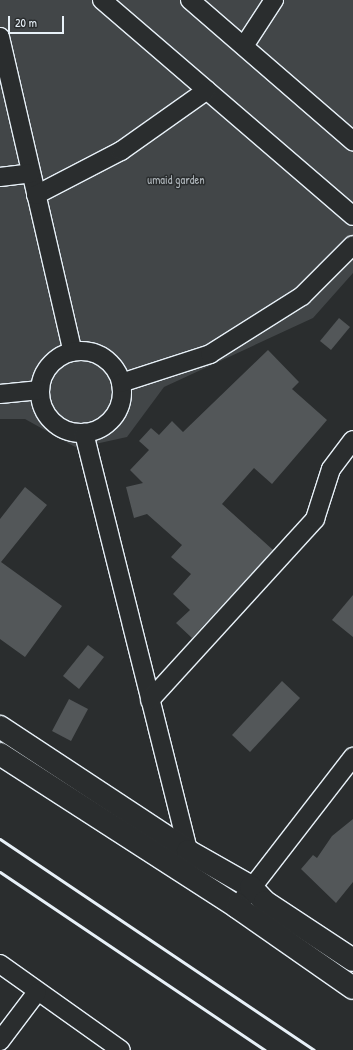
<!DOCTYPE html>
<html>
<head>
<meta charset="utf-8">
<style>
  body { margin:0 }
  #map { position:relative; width:353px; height:1050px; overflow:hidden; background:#2a2d2e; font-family:"Patrick Hand",sans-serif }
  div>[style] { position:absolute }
  .green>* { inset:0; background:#424648 }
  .building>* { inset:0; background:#535759 }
  .roads { filter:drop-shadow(1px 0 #e8f1f8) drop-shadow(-1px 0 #e8f1f8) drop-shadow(0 1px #e8f1f8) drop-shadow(0 -1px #e8f1f8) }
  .street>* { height:18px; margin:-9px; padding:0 9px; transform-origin:9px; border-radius:9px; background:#2a2d2e }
  .street>.ring { margin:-9px; padding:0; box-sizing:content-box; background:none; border:18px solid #2a2d2e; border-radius:50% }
  .primary>* { height:22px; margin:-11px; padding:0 11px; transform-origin:11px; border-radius:11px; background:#2a2d2e }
  .rail>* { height:3px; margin:-1.5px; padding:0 1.5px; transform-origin:1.5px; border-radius:1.5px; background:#e8f1f8 }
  span { translate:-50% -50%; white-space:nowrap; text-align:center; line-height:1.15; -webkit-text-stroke:3px #2a2d2e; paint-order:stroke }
  .park-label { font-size:12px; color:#aeb5ba }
  .scale { position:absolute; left:8px; top:16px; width:56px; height:18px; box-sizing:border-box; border:2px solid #e8f1f8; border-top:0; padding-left:5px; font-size:12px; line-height:14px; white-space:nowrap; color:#e8f1f8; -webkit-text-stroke:3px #2a2d2e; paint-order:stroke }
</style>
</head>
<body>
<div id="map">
  <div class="green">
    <i style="clip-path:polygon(0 0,353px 0,353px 273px,313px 318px,164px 387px,127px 437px,77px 448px,25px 419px,0 419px)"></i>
  </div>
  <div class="building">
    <i style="clip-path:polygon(339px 318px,350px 327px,331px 350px,320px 341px)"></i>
    <i style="clip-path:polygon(268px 350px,299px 382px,292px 389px,327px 420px,272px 484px,254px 468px,222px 504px,273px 550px,192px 638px,176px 623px,190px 610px,173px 594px,191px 574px,171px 557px,182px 545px,147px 514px,134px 518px,126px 487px,143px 483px,130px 470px,149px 450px,139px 441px,151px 428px,159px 435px,172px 421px,183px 432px)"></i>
    <i style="clip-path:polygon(25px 487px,47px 505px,1px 562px,62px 606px,25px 657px,0 639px,0 519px)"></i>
    <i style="clip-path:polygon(353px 595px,353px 637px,332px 620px)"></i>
    <i style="clip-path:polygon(88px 645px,104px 657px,79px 689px,63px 676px)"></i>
    <i style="clip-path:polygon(282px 681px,300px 698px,250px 752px,232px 735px)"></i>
    <i style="clip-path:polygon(69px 699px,88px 709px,71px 741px,52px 731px)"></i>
    <i style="clip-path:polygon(353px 819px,353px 882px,336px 903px,301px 869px,313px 855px,317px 858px,332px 836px)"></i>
  </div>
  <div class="roads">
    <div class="street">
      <i style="left:102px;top:0;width:331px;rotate:40.7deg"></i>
      <i style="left:190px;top:0;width:216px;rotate:40.9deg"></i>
      <i style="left:0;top:37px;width:323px;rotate:77deg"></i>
      <i style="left:244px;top:46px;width:55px;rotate:-56.9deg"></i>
      <i style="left:0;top:177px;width:31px;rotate:-7deg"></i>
      <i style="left:36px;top:195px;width:96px;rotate:-27.4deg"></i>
      <i style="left:121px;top:151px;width:105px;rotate:-35.3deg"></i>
      <i class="ring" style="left:40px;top:351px;width:64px;height:64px"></i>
      <i style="left:121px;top:383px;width:94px;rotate:-18deg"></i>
      <i style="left:210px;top:354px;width:109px;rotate:-32.2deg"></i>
      <i style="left:302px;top:296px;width:72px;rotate:-45deg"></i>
      <i style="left:0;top:394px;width:40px;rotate:-5.7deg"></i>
      <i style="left:84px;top:433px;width:431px;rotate:76deg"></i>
      <i style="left:150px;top:700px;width:245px;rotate:-47.6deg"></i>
      <i style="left:315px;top:519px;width:52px;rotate:-72.3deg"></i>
      <i style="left:331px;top:469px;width:36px;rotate:-53deg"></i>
      <i style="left:237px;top:907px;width:190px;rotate:-52.3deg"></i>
      <i style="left:0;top:964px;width:148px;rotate:35.4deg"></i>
      <i style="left:0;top:1041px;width:61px;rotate:-52.9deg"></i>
    </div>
    <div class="primary">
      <i style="left:0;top:727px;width:225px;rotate:33.4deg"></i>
      <i style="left:188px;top:851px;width:73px;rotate:29.7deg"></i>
      <i style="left:251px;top:887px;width:21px;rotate:47deg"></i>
      <i style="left:265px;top:902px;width:105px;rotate:33.4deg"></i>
      <i style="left:0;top:754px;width:282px;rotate:32.8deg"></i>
      <i style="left:237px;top:907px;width:141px;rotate:34.9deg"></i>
    </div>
  </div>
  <div class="rail">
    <i style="left:0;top:839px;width:378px;rotate:33.9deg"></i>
    <i style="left:0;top:872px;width:319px;rotate:33.9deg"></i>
  </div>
  <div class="park-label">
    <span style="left:176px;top:180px">umaid garden</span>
  </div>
  <div class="scale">20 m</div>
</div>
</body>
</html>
